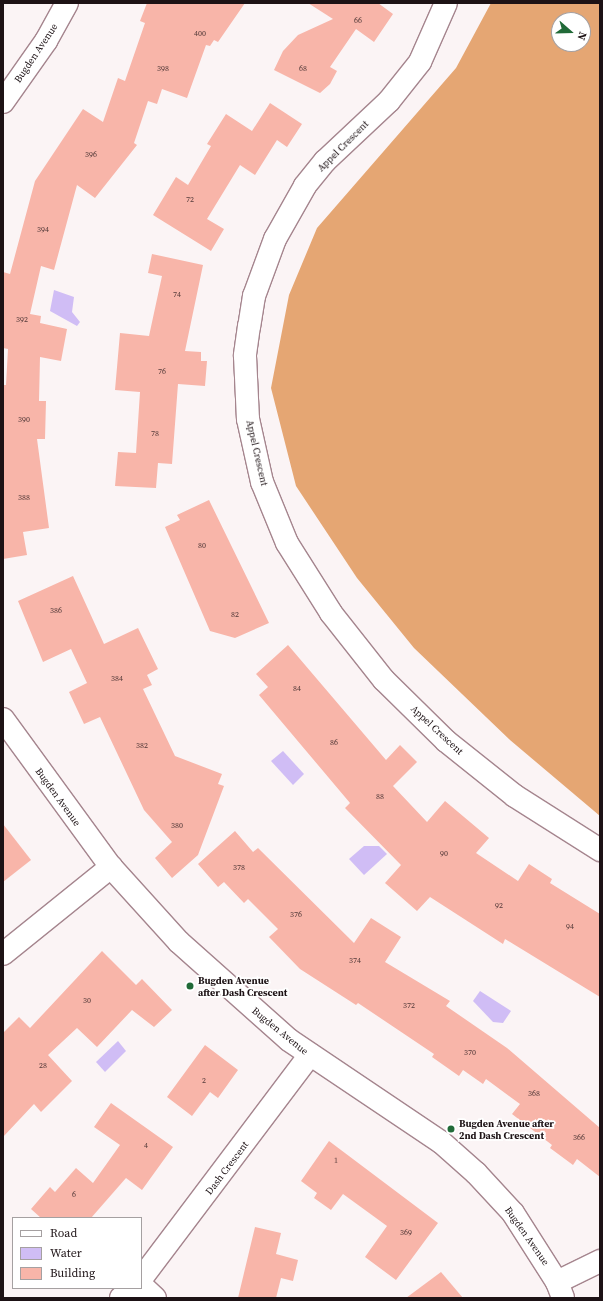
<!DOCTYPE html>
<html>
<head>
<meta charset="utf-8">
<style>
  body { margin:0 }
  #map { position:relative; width:603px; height:1301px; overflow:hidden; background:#fbf4f5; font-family:"Source Serif 4",serif }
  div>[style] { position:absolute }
  .forest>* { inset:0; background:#e5a673 }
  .water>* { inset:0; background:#d0bdf5 }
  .building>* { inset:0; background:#f8b5a9 }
  .roads { filter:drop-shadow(1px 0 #a5858e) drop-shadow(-1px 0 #a5858e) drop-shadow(0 1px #a5858e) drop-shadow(0 -1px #a5858e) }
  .street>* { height:22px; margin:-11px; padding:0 11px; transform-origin:11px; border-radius:11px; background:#fff }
  .secondary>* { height:22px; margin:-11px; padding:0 11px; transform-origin:11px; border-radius:11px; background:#fff }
  .dots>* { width:11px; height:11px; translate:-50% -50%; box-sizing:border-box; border:2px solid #fff; border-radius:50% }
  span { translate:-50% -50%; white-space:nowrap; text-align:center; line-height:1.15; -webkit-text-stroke:3.5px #fff; paint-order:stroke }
  .number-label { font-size:8px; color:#543b3a }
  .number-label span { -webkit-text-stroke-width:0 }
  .street-label { font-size:10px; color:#1d1215 }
  .poi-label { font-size:10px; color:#1d1215; font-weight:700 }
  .left { translate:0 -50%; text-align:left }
  .frame { position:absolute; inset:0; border:4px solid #1d1215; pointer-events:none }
  .legend { position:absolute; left:12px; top:1217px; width:130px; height:72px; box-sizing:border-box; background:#fff; border:1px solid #a5a0a1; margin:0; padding:5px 7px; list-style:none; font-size:12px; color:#1d1215 }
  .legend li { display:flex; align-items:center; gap:8px; height:20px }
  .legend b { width:20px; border:1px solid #a5a0a1 }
  .north { position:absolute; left:551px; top:12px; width:40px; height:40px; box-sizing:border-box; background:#fff; border:1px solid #a5a0a1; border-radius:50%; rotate:110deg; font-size:11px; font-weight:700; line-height:16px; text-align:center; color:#1d1215 }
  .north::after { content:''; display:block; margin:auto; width:14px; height:18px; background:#216a38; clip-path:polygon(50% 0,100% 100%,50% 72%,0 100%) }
</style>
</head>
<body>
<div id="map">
  <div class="forest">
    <i style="clip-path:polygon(evenodd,491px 3px,600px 3px,600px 816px,510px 740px,414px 648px,357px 578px,296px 486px,271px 388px,289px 295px,317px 228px,456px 68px,491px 3px,559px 20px,583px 20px,583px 44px,559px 44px,559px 20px)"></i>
  </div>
  <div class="water">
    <i style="clip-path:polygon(54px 290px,74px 297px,72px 312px,80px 322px,77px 326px,50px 311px)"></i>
    <i style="clip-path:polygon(283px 751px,304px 774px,293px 785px,271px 761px)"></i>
    <i style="clip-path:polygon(364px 846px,379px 846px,387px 854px,364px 875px,349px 859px)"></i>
    <i style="clip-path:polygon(480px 991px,511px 1011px,503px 1023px,493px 1022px,473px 1001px)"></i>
    <i style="clip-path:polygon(118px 1041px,126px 1051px,105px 1072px,96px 1062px)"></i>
  </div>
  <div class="building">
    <i style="clip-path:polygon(147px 3px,245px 3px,218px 42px,214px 40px,210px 46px,206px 45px,187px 98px,162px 89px,157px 104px,148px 101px,134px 143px,137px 145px,95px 198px,77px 185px,54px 270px,41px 266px,30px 314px,41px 316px,40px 323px,67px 329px,61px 361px,40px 357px,39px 401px,46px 401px,45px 439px,37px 439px,49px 528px,23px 532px,27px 555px,3px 559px,3px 385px,6px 385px,8px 349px,3px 348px,3px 272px,10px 274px,35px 181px,83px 109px,103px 122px,118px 78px,125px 81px,145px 23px,140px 21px)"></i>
    <i style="clip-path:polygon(308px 3px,378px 3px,393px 14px,374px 42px,356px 29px,330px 67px,337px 71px,330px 84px,320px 93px,274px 70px,283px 51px,298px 35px,333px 19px)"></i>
    <i style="clip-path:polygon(270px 103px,302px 124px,287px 147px,277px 140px,255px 175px,240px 165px,207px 219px,224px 229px,211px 251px,153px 215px,176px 177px,188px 185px,211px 146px,207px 144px,226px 114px,252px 131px)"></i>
    <i style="clip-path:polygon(152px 254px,203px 265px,185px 351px,201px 352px,201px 361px,207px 361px,205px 386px,178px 384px,172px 464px,158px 463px,156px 488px,115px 486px,118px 452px,136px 453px,140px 392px,115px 390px,120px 333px,149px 336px,162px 276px,148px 273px)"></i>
    <i style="clip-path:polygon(209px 500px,269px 623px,235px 638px,210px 631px,165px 527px,180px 520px,177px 515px)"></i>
    <i style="clip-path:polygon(73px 576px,104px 644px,138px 628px,158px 669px,147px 675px,152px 685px,143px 689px,175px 756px,222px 774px,218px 784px,224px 786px,198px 855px,172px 878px,155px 858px,172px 842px,144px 810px,100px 717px,84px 724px,69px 692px,87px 683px,71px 649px,43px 662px,18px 601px)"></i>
    <i style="clip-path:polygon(288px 645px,386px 760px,400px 745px,417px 762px,393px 786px,427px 822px,445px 801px,489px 838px,476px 853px,518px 881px,529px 864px,552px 879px,550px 883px,600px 914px,600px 997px,505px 939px,503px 944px,430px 897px,417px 911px,385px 883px,401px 865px,345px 808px,350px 803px,259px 695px,268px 687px,256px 674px)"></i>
    <i style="clip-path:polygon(3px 824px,31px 860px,3px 882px)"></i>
    <i style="clip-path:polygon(235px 831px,253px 852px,258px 848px,354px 943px,371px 918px,401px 937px,385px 962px,450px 1001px,446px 1006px,507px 1048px,600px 1128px,600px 1177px,577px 1159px,573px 1165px,550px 1148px,552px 1145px,512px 1114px,520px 1104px,486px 1079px,483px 1084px,463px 1070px,459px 1076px,432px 1057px,434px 1054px,358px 1003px,356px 1005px,300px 969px,269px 937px,278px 929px,248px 899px,244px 903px,224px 882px,218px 887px,198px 864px)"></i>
    <i style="clip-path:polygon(102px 951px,136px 985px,142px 979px,172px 1010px,154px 1027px,132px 1010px,97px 1047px,77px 1028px,48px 1055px,72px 1081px,41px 1112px,34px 1104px,3px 1137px,3px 1033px,19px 1017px,30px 1028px)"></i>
    <i style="clip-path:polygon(205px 1045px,238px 1070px,218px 1098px,210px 1092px,192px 1116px,167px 1097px)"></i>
    <i style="clip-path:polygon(111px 1103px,173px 1147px,142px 1190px,126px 1178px,91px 1218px,41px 1218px,31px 1209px,50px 1187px,55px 1192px,76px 1168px,93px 1183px,120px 1145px,94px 1127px)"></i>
    <i style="clip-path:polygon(329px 1141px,438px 1223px,396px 1280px,365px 1257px,387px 1226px,343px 1194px,331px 1210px,314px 1198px,317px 1193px,301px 1181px)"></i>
    <i style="clip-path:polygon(255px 1227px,281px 1233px,276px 1254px,298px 1260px,293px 1281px,281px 1278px,276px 1298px,238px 1298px)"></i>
    <i style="clip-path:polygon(441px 1272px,463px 1298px,406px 1298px)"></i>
  </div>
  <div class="roads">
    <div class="street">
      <i style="left:446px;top:3px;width:64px;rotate:113.8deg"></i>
      <i style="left:420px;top:62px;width:50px;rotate:128.5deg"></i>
      <i style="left:389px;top:101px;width:88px;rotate:136.8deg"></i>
      <i style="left:325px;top:161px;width:32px;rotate:129deg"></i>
      <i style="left:305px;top:186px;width:61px;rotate:119.5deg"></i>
      <i style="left:275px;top:239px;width:61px;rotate:110.2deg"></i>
      <i style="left:254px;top:296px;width:30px;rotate:99deg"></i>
      <i style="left:249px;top:326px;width:30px;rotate:98deg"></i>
      <i style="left:245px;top:356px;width:63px;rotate:87.3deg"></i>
      <i style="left:248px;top:419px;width:65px;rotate:77.5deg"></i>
      <i style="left:262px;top:482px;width:66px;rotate:67.7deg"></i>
      <i style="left:287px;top:543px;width:83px;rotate:57.8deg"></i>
      <i style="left:331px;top:613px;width:85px;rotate:51.7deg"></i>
      <i style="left:384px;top:680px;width:87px;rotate:44.5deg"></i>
      <i style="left:446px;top:741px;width:88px;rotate:38.6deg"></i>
      <i style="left:515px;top:796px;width:101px;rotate:32.4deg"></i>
      <i style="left:3px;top:954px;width:139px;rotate:-38.9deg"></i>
      <i style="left:141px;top:1279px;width:281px;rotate:-53deg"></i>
      <i style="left:557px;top:1282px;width:48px;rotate:-26deg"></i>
      <i style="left:141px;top:1285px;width:19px;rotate:43deg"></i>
      <i style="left:121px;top:1298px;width:15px;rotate:-42deg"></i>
    </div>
    <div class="secondary">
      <i style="left:3px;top:102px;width:75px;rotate:-54.8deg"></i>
      <i style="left:46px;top:41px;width:43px;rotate:-61.1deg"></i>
      <i style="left:3px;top:719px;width:183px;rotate:53.9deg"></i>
      <i style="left:111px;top:867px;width:101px;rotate:47.8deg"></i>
      <i style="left:179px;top:942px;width:147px;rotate:41.7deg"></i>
      <i style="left:289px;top:1040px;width:183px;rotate:33.9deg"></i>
      <i style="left:441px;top:1142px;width:47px;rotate:41.5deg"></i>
      <i style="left:476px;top:1173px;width:54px;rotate:47.2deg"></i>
      <i style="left:513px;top:1213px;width:82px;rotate:57.5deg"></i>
      <i style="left:557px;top:1282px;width:17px;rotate:69deg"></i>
    </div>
  </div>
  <div class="dots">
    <i style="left:190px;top:986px;background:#216a38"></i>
    <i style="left:451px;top:1129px;background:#216a38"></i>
  </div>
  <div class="number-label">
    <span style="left:358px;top:21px">66</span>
    <span style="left:200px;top:34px">400</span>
    <span style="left:163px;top:69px">398</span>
    <span style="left:303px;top:69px">68</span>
    <span style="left:91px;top:155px">396</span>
    <span style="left:190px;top:200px">72</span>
    <span style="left:43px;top:230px">394</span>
    <span style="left:177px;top:295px">74</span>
    <span style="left:22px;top:320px">392</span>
    <span style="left:162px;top:372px">76</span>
    <span style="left:24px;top:420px">390</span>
    <span style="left:155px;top:434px">78</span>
    <span style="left:24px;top:498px">388</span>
    <span style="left:202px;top:546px">80</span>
    <span style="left:56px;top:611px">386</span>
    <span style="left:235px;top:615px">82</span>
    <span style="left:117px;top:679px">384</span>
    <span style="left:297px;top:689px">84</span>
    <span style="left:334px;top:743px">86</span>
    <span style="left:142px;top:746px">382</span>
    <span style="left:380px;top:797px">88</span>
    <span style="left:177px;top:826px">380</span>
    <span style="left:444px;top:854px">90</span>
    <span style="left:239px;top:868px">378</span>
    <span style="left:499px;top:906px">92</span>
    <span style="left:296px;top:915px">376</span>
    <span style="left:570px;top:927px">94</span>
    <span style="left:355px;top:961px">374</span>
    <span style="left:87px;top:1001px">30</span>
    <span style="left:409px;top:1006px">372</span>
    <span style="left:470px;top:1053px">370</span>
    <span style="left:43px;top:1066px">28</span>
    <span style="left:204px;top:1081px">2</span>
    <span style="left:534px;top:1094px">368</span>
    <span style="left:579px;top:1138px">366</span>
    <span style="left:146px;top:1146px">4</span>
    <span style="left:336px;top:1161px">1</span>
    <span style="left:74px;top:1195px">6</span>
    <span style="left:406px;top:1233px">369</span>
  </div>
  <div class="street-label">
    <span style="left:36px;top:53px;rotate:-56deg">Bugden Avenue</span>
    <span style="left:343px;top:146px;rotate:-45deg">Appel Crescent</span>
    <span style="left:257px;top:453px;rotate:77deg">Appel Crescent</span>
    <span style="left:437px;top:730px;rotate:43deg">Appel Crescent</span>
    <span style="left:58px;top:797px;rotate:54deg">Bugden Avenue</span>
    <span style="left:280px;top:1031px;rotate:39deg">Bugden Avenue</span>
    <span style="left:227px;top:1168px;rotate:-53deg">Dash Crescent</span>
    <span style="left:527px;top:1236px;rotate:55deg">Bugden Avenue</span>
  </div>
  <div class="poi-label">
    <span class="left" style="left:198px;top:986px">Bugden Avenue<br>after Dash Crescent</span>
    <span class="left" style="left:459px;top:1129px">Bugden Avenue after<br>2nd Dash Crescent</span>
  </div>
  <div class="frame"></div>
  <ul class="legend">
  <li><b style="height:5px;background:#fff"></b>Road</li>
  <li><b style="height:11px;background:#d0bdf5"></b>Water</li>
  <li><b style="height:11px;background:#f8b5a9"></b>Building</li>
  </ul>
  <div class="north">N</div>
</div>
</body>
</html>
